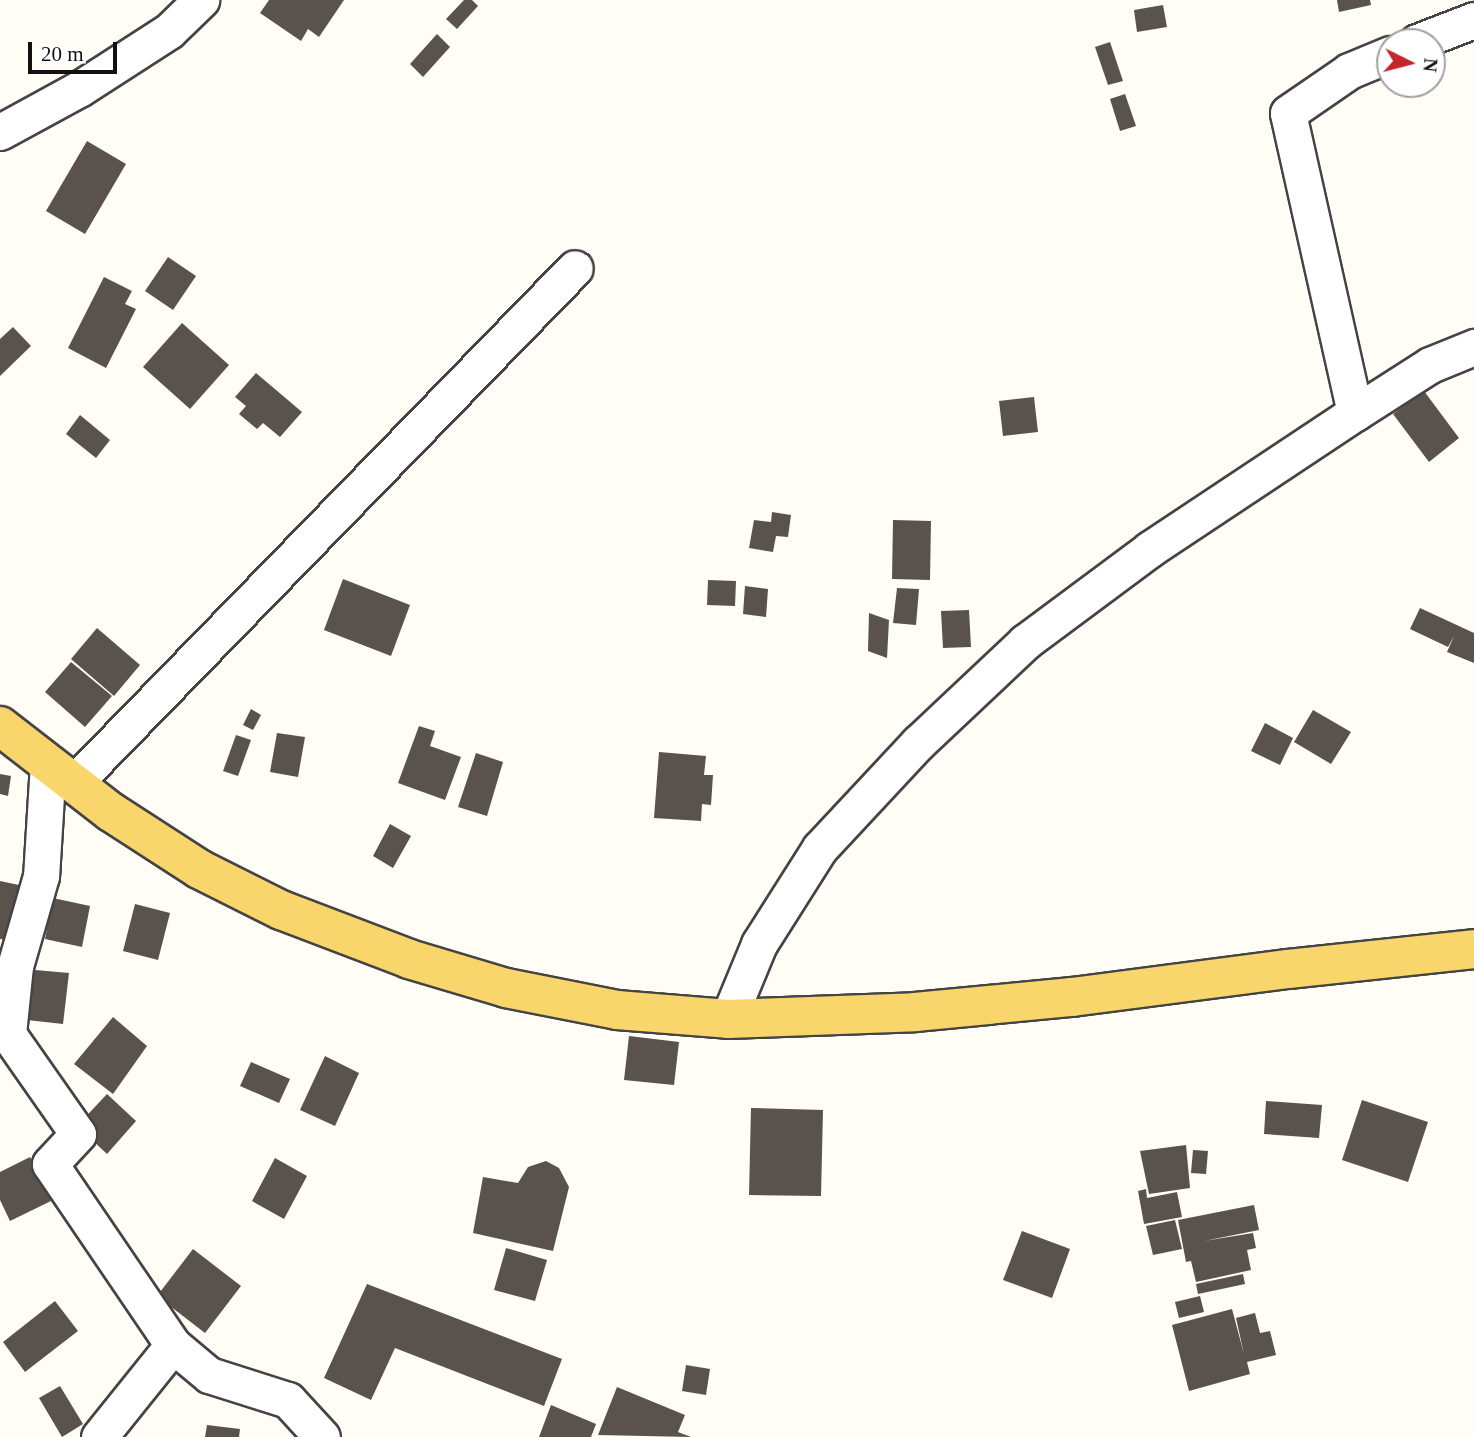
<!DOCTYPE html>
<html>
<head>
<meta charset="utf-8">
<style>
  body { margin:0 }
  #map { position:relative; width:1474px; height:1437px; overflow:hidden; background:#fffdf5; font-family:Georgia,serif }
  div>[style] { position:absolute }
  .building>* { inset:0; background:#5a524d }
  .roads { filter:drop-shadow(2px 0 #444) drop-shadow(-2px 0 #444) drop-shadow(0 2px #444) drop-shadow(0 -2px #444) }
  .street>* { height:35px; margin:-17.5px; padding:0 17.5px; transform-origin:17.5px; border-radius:17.5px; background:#fff }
  .primary>* { height:38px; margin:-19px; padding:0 19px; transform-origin:19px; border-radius:19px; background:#f9d66b }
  span { translate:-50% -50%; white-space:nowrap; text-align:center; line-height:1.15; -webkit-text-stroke:7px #fff; paint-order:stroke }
  .north { position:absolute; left:1376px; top:28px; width:70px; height:70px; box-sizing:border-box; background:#fff; border:2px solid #a0a0a0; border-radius:50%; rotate:96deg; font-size:19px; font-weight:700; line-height:28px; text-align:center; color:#111 }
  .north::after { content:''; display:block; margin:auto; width:24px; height:32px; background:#c4262e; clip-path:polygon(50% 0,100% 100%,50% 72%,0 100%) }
  .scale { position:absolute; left:28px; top:42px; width:89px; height:32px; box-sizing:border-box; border:4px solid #111; border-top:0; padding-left:9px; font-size:21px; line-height:24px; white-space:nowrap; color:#111; -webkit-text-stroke:5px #fff; paint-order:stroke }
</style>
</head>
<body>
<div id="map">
  <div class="building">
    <i style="clip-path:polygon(269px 0,344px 0,319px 37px,308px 29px,301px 41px,260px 13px)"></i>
    <i style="clip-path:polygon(464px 0,472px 0,478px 6px,457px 29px,446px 19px)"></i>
    <i style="clip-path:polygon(1337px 0,1370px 0,1371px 5px,1339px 12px)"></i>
    <i style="clip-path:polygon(1163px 5px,1167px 27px,1137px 32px,1134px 10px)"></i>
    <i style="clip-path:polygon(437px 34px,450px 47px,423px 77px,410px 64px)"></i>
    <i style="clip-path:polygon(1110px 42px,1123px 81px,1108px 85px,1095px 47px)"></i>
    <i style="clip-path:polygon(1125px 94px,1136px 126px,1120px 131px,1110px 99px)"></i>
    <i style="clip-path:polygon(87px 141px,126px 164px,85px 234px,46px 211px)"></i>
    <i style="clip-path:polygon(168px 257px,196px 276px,173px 310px,145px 291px)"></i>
    <i style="clip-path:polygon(104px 277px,132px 291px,125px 304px,136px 309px,106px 368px,68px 348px)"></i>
    <i style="clip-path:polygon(182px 323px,229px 365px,190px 409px,143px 367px)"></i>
    <i style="clip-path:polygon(13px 327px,31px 346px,0 376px,0 339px)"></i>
    <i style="clip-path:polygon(256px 373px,302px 412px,280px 437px,263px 423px,257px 429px,239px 414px,246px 406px,235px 397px)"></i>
    <i style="clip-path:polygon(1424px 391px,1459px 438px,1429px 462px,1393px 414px)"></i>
    <i style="clip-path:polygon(1034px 397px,1038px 432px,1003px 436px,999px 401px)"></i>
    <i style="clip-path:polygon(80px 415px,110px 440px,96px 458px,66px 434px)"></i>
    <i style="clip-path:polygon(772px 512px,791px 515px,788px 537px,776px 536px,773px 552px,749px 548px,754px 520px,771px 522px)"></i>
    <i style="clip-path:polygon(893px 520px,931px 521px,930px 580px,892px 579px)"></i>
    <i style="clip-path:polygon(343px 579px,410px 605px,391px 656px,324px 630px)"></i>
    <i style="clip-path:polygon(708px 580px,736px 581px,735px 606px,707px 605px)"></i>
    <i style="clip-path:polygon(745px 586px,768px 589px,766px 617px,743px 614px)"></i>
    <i style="clip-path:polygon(897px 588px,919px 589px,916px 625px,893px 623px)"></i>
    <i style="clip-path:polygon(1420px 608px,1474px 633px,1474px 663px,1447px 652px,1454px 636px,1448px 647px,1410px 629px)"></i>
    <i style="clip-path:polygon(969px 610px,971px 647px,943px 648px,941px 611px)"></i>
    <i style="clip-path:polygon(869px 613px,889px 620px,887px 658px,868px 651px)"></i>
    <i style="clip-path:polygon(97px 628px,140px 665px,114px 696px,71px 659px)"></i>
    <i style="clip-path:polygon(71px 662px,112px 696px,85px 727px,45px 692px)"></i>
    <i style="clip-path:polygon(251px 709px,261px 715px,253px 730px,243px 725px)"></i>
    <i style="clip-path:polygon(1313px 710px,1351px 732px,1331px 764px,1294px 742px)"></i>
    <i style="clip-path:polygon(1265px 723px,1293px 738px,1280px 765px,1251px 751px)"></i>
    <i style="clip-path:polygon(419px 726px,435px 731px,430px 746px,461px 757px,445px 800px,398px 783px)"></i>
    <i style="clip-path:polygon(277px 733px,305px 737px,298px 777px,270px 772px)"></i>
    <i style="clip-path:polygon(236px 735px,251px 740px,238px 776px,223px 771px)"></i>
    <i style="clip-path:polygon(659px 752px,706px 756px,704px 775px,713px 775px,711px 805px,702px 804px,701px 821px,654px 818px)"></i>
    <i style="clip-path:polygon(476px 753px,503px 762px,487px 816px,458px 807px)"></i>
    <i style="clip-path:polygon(0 774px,11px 776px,8px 796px,0 794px)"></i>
    <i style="clip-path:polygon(390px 824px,411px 836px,393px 868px,373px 856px)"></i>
    <i style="clip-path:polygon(0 881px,19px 885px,8px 940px,0 939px)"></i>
    <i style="clip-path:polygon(53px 898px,90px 906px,82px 947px,45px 939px)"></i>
    <i style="clip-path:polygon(135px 904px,170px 913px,158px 960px,123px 951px)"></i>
    <i style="clip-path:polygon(24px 969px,69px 973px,63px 1024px,18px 1019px)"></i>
    <i style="clip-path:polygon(113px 1017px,147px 1046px,113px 1094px,74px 1064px)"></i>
    <i style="clip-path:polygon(629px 1036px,679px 1042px,674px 1085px,624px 1080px)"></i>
    <i style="clip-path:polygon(325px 1056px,359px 1073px,335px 1126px,300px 1110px)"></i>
    <i style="clip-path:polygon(251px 1062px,290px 1079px,279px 1103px,240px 1086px)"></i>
    <i style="clip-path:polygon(107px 1094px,136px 1121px,107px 1154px,77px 1126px)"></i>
    <i style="clip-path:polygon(1362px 1100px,1428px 1122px,1408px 1182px,1342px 1160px)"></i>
    <i style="clip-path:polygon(1266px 1101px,1322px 1105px,1319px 1138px,1264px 1134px)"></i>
    <i style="clip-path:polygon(751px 1108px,823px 1110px,821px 1196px,749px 1195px)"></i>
    <i style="clip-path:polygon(1186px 1145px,1190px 1188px,1149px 1194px,1140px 1151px)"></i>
    <i style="clip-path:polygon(1193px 1150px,1208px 1151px,1206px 1174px,1191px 1173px)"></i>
    <i style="clip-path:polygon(30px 1157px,51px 1201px,10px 1221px,0 1200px,0 1172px)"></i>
    <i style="clip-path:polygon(275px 1158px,307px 1176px,284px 1219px,252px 1201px)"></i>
    <i style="clip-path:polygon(546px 1161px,559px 1168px,569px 1187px,553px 1251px,473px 1233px,483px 1177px,518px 1183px,528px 1167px)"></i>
    <i style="clip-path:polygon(1146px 1189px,1147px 1198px,1177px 1192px,1182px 1217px,1144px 1224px,1138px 1191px)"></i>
    <i style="clip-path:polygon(1254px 1205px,1259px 1230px,1204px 1241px,1253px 1233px,1256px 1248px,1247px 1250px,1251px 1270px,1196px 1282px,1191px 1261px,1186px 1262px,1178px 1220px)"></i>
    <i style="clip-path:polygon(1175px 1220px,1182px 1249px,1153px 1255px,1146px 1226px)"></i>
    <i style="clip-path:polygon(1022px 1231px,1070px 1249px,1052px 1298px,1003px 1280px)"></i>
    <i style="clip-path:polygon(506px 1248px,547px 1260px,535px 1301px,494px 1290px)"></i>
    <i style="clip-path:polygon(193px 1249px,241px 1286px,205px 1333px,157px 1296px)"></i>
    <i style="clip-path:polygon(1243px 1274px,1245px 1284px,1198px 1294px,1196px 1284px)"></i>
    <i style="clip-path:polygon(367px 1284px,562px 1359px,544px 1406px,395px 1348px,371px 1400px,324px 1378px)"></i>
    <i style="clip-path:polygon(1200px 1296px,1204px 1312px,1179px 1318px,1175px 1302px)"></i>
    <i style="clip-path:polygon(55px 1301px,78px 1331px,25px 1372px,3px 1342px)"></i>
    <i style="clip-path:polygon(1232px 1309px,1244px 1354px,1236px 1318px,1255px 1313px,1260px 1333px,1270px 1331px,1276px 1355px,1247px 1362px,1250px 1374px,1189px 1391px,1172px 1325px)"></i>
    <i style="clip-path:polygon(686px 1365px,710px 1369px,706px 1395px,682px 1391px)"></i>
    <i style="clip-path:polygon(60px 1386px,83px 1424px,62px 1437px,39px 1398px)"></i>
    <i style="clip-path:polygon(617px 1387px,685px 1415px,678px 1432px,691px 1437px,598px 1435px)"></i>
    <i style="clip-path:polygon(551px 1405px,596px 1424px,591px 1437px,539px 1437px)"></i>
    <i style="clip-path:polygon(207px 1425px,240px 1429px,239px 1437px,205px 1437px)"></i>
  </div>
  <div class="roads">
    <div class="street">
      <i style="left:1417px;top:42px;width:61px;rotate:-21.1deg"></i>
      <i style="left:0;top:132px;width:90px;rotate:-28.6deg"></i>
      <i style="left:79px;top:89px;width:107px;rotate:-32.8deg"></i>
      <i style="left:169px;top:31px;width:45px;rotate:-44.1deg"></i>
      <i style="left:1355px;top:413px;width:89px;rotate:-32.6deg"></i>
      <i style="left:1430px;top:365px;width:48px;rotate:-22.2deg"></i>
      <i style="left:48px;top:763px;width:113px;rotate:93.5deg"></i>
      <i style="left:41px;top:876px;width:94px;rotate:106.1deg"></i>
      <i style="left:15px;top:966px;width:68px;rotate:95.9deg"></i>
      <i style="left:8px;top:1034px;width:122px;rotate:55deg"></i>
      <i style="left:78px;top:1134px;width:41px;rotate:133deg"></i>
      <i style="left:50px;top:1164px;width:219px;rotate:55.8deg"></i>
      <i style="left:173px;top:1345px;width:47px;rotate:39.8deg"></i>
      <i style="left:209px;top:1375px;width:83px;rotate:17.6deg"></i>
      <i style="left:288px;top:1400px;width:50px;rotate:47.4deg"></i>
      <i style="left:74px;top:783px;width:718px;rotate:-45.79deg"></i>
      <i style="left:728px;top:1019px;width:81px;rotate:-67.5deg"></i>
      <i style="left:759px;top:944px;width:114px;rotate:-57.6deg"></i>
      <i style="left:820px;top:848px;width:144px;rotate:-47deg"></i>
      <i style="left:918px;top:743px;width:147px;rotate:-43.3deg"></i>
      <i style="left:1025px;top:642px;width:156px;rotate:-36.6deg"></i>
      <i style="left:1150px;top:549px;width:246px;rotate:-33.6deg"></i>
      <i style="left:1355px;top:413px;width:307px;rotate:-102.6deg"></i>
      <i style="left:1288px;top:113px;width:74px;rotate:-34.5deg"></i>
      <i style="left:1349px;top:71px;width:44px;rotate:-22.5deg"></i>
      <i style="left:99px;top:1437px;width:118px;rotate:-51.2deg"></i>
    </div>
    <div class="primary">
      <i style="left:0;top:726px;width:140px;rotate:37.8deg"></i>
      <i style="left:111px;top:812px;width:105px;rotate:32.9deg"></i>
      <i style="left:199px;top:869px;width:92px;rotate:26.6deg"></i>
      <i style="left:281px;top:910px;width:137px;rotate:20.9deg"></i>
      <i style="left:409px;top:959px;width:101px;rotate:16.6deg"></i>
      <i style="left:506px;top:988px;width:113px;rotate:11.2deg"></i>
      <i style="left:617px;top:1010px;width:111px;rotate:4.6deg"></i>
      <i style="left:728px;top:1019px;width:187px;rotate:-2.1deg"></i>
      <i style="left:915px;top:1012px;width:158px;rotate:-5.5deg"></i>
      <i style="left:1072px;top:997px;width:218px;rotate:-7.4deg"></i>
      <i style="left:1288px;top:969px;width:187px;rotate:-6.1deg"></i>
    </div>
  </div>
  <div class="north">N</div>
  <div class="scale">20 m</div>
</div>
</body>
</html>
